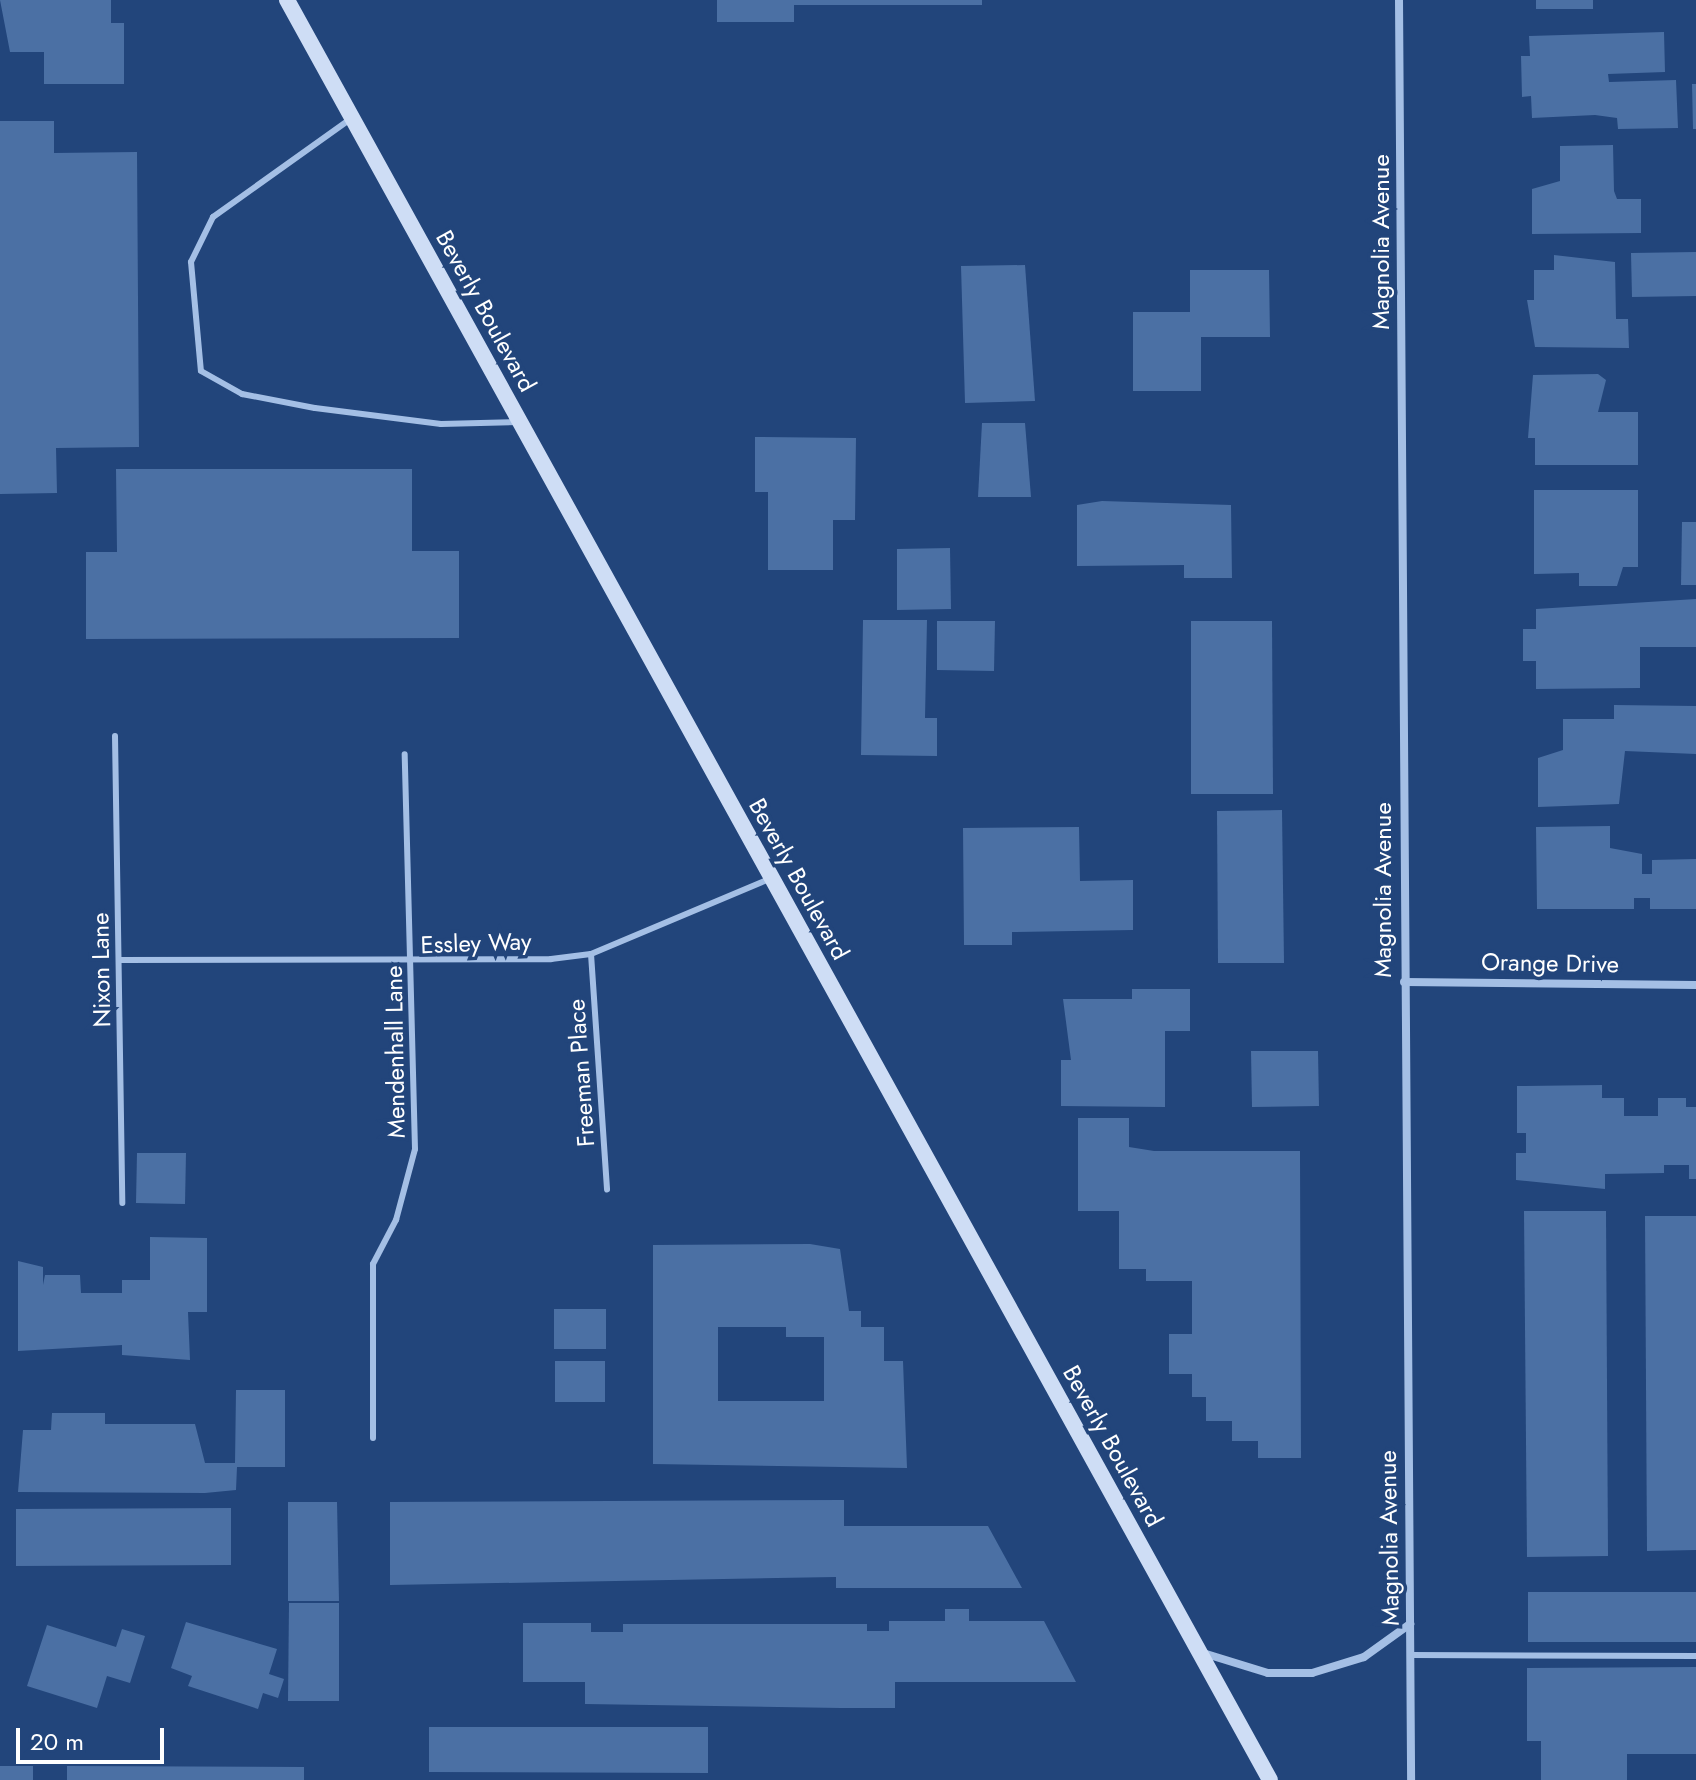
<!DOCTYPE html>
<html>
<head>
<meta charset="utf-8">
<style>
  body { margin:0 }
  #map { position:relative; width:1696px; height:1780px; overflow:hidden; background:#22457b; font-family:Jost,sans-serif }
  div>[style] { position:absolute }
  .building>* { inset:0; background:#4b70a4 }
  .service>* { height:6px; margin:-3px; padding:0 3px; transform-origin:3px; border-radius:3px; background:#a4bfe5 }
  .minor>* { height:8px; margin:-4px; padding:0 4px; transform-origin:4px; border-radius:4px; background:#a4bfe5 }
  .secondary>* { height:16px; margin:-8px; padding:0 8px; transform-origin:8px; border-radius:8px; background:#ceddf5 }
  span { translate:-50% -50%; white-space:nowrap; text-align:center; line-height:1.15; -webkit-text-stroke:7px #22457b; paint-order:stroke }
  .street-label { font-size:24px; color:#fff }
  .scale { position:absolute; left:16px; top:1728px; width:148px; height:36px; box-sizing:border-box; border:4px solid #fff; border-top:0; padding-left:10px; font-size:24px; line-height:28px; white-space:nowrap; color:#fff; -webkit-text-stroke:6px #22457b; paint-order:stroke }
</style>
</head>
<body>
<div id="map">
  <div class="building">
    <i style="clip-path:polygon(0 0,111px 0,111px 23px,124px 23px,124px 84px,44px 84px,44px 52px,10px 52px)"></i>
    <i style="clip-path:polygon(717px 0,982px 0,982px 5px,794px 5px,794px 22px,717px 22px)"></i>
    <i style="clip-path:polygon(1536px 0,1593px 0,1593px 9px,1536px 9px)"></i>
    <i style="clip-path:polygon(1664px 32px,1665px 72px,1608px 74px,1609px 82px,1676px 80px,1678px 128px,1618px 129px,1617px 118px,1595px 115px,1532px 118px,1531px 96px,1522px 97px,1521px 56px,1530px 56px,1529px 36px)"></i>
    <i style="clip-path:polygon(1692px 84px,1696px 84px,1696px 129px,1693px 129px)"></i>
    <i style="clip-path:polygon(0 121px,54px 121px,54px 153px,137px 152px,139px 447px,56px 448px,57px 493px,0 494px)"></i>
    <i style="clip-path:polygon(1613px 145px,1614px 191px,1617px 199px,1641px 199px,1641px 233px,1532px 234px,1532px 189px,1560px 181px,1560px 146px)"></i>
    <i style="clip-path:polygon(1696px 252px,1696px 296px,1632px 297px,1631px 253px)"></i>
    <i style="clip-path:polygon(1554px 255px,1615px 262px,1616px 319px,1628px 319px,1629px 348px,1535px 347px,1527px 300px,1534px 300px,1534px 270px,1554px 270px)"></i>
    <i style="clip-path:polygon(1025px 265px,1035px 401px,965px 403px,961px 266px)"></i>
    <i style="clip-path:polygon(1190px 270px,1269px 270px,1270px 337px,1201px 337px,1201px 391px,1133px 391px,1133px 312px,1190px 312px)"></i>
    <i style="clip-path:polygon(1598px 374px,1606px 380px,1598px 412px,1638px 412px,1638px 465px,1535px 465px,1535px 438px,1528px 438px,1533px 375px)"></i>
    <i style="clip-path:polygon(982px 423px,1025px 423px,1031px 497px,978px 497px)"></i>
    <i style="clip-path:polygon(755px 437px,856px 438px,855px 520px,833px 520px,833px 570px,768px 570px,768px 492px,755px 492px)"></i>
    <i style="clip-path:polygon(116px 469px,412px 469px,412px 551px,459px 551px,459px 638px,86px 639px,86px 552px,117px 552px)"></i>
    <i style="clip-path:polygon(1534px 490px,1638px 490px,1638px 567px,1623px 567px,1617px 586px,1579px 586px,1579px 573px,1534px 574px)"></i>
    <i style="clip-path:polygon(1102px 501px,1231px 505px,1232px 578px,1184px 578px,1184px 565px,1077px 566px,1077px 505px)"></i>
    <i style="clip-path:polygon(1682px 522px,1696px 522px,1696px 585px,1681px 585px)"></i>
    <i style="clip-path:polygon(950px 548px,951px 609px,897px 610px,897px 549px)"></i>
    <i style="clip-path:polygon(1696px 599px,1696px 647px,1640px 647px,1640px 688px,1536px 689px,1536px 661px,1523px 661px,1523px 629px,1536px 629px,1536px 609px)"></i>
    <i style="clip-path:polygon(863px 620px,927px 620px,925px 718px,937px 718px,937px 756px,861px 755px)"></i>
    <i style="clip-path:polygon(937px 621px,995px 621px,994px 671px,937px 670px)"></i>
    <i style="clip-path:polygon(1191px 621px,1272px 621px,1273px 794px,1191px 794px)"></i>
    <i style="clip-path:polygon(1614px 705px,1696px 706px,1696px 754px,1625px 751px,1619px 804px,1538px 807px,1538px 758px,1563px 750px,1563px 719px,1614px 719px)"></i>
    <i style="clip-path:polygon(1282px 810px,1284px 963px,1218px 963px,1217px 811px)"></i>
    <i style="clip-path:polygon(1610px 826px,1610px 848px,1642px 854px,1642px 874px,1652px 874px,1652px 860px,1696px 859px,1696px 909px,1650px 909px,1650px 898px,1634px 898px,1634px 909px,1537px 909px,1536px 827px)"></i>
    <i style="clip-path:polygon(1079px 827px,1080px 881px,1133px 880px,1133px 930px,1012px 932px,1012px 945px,964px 945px,963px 828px)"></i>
    <i style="clip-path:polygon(1132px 989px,1190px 989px,1190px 1031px,1165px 1031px,1165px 1107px,1061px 1106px,1061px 1060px,1071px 1060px,1063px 999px,1132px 999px)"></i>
    <i style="clip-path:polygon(1251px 1051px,1318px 1051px,1319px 1106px,1252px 1107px)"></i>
    <i style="clip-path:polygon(1602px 1085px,1602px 1098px,1624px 1098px,1624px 1116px,1658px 1116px,1658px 1098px,1686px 1098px,1686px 1107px,1696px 1107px,1696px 1179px,1689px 1179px,1689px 1165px,1664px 1165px,1664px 1173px,1605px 1174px,1605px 1189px,1516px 1180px,1516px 1153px,1526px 1153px,1526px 1133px,1517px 1133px,1517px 1086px)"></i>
    <i style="clip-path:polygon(1078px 1118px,1129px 1118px,1129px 1147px,1154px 1151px,1300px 1151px,1301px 1458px,1258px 1458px,1258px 1441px,1232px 1441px,1232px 1421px,1206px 1421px,1206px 1397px,1192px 1397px,1192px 1374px,1169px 1374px,1169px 1334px,1192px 1334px,1192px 1281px,1146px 1281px,1146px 1269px,1119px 1269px,1119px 1211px,1078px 1211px)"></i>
    <i style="clip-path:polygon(137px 1153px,186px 1153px,185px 1204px,136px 1203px)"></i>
    <i style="clip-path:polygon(1524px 1211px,1606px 1211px,1608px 1556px,1527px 1557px)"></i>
    <i style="clip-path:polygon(1645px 1216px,1696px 1216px,1696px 1550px,1647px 1551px)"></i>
    <i style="clip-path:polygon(150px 1237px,207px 1238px,207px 1312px,188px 1312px,190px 1360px,122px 1355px,122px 1345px,18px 1351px,18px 1261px,43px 1267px,43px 1285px,45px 1275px,80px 1275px,81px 1293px,122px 1293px,122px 1280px,150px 1280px)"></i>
    <i style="clip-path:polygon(evenodd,810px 1244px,840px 1249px,849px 1311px,861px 1311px,861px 1327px,884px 1327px,884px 1361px,903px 1361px,907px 1468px,653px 1464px,653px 1245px,810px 1244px,718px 1327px,786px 1327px,786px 1337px,824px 1337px,824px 1401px,718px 1401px,718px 1327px)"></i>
    <i style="clip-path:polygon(554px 1309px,606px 1309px,606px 1349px,554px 1349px)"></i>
    <i style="clip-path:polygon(555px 1361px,605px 1361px,605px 1402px,555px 1402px)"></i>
    <i style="clip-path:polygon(236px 1390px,285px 1390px,285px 1467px,237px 1467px,236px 1490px,205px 1493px,18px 1492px,23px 1430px,51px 1430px,52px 1413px,105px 1413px,105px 1424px,195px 1424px,205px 1463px,235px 1463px)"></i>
    <i style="clip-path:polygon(844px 1500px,844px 1526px,988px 1526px,1022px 1588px,836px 1588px,836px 1577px,390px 1585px,390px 1502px)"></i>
    <i style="clip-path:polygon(288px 1502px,337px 1502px,339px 1601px,288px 1601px)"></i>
    <i style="clip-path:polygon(231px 1508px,231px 1565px,16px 1566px,16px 1509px)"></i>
    <i style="clip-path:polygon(1528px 1592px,1696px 1592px,1696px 1642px,1528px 1642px)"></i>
    <i style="clip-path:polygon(289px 1603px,339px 1603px,339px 1701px,288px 1701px)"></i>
    <i style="clip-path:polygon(945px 1609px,969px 1609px,969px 1621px,1044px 1621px,1076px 1682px,895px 1682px,895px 1708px,841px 1708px,585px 1704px,585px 1682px,523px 1682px,523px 1623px,591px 1623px,591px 1632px,623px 1632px,623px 1624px,867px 1624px,867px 1631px,889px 1631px,889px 1621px,945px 1621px)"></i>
    <i style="clip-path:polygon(186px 1622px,277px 1649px,269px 1674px,284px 1679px,278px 1698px,263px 1693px,258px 1709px,188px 1686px,192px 1676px,171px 1668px)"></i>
    <i style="clip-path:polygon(47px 1625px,116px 1647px,122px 1629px,145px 1636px,130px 1683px,107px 1676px,97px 1708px,27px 1686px)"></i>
    <i style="clip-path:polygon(1696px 1667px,1696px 1754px,1627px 1754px,1627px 1780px,1541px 1780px,1541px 1741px,1527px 1741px,1527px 1668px)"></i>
    <i style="clip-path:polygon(429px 1727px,708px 1727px,708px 1773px,429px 1772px)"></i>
    <i style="clip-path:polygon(0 1766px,33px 1766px,33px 1780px,0 1780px)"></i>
    <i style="clip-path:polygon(67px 1766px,304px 1767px,304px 1780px,67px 1780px)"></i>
  </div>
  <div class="service">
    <i style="left:349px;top:120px;width:167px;rotate:144.5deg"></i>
    <i style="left:213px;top:217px;width:50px;rotate:116.1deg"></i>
    <i style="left:191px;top:262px;width:109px;rotate:84.8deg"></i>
    <i style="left:201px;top:371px;width:47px;rotate:29.3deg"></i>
    <i style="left:242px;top:394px;width:74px;rotate:10.9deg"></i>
    <i style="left:315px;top:408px;width:127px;rotate:7.2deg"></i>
    <i style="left:441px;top:424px;width:76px;rotate:-1.5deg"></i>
    <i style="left:115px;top:736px;width:467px;rotate:89.1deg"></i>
    <i style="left:591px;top:954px;width:236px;rotate:86.1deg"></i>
    <i style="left:119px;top:960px;width:432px;rotate:-0.1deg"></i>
    <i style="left:551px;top:959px;width:40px;rotate:-7.1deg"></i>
    <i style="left:591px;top:954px;width:196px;rotate:-22.8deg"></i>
    <i style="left:373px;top:1438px;width:174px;rotate:-90deg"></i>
    <i style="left:373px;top:1264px;width:50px;rotate:-62.4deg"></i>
    <i style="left:396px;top:1220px;width:73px;rotate:-75deg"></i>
    <i style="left:415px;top:1149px;width:395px;rotate:-91.5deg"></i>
    <i style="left:1410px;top:1655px;width:286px;rotate:0.2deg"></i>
  </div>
  <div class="minor">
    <i style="left:1399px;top:0;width:1780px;rotate:89.61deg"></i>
    <i style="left:1404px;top:982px;width:292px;rotate:0.6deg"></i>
    <i style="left:1203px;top:1653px;width:68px;rotate:17.1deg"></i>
    <i style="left:1268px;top:1673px;width:44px"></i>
    <i style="left:1312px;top:1673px;width:54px;rotate:-17.1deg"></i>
    <i style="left:1364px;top:1657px;width:57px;rotate:-35.7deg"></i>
  </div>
  <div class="secondary">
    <i style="left:287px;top:0;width:2033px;rotate:61.09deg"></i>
  </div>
  <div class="street-label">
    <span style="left:1381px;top:242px;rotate:-90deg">Magnolia Avenue</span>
    <span style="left:486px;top:311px;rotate:61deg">Beverly Boulevard</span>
    <span style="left:799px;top:879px;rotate:61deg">Beverly Boulevard</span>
    <span style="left:1383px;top:890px;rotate:-90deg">Magnolia Avenue</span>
    <span style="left:476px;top:943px;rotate:-2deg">Essley Way</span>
    <span style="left:1550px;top:963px;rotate:1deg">Orange Drive</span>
    <span style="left:101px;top:970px;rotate:-91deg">Nixon Lane</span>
    <span style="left:395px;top:1052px;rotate:-91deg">Mendenhall Lane</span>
    <span style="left:581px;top:1073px;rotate:-94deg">Freeman Place</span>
    <span style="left:1113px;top:1446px;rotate:61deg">Beverly Boulevard</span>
    <span style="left:1389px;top:1538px;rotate:-91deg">Magnolia Avenue</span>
  </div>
  <div class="scale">20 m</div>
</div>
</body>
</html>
